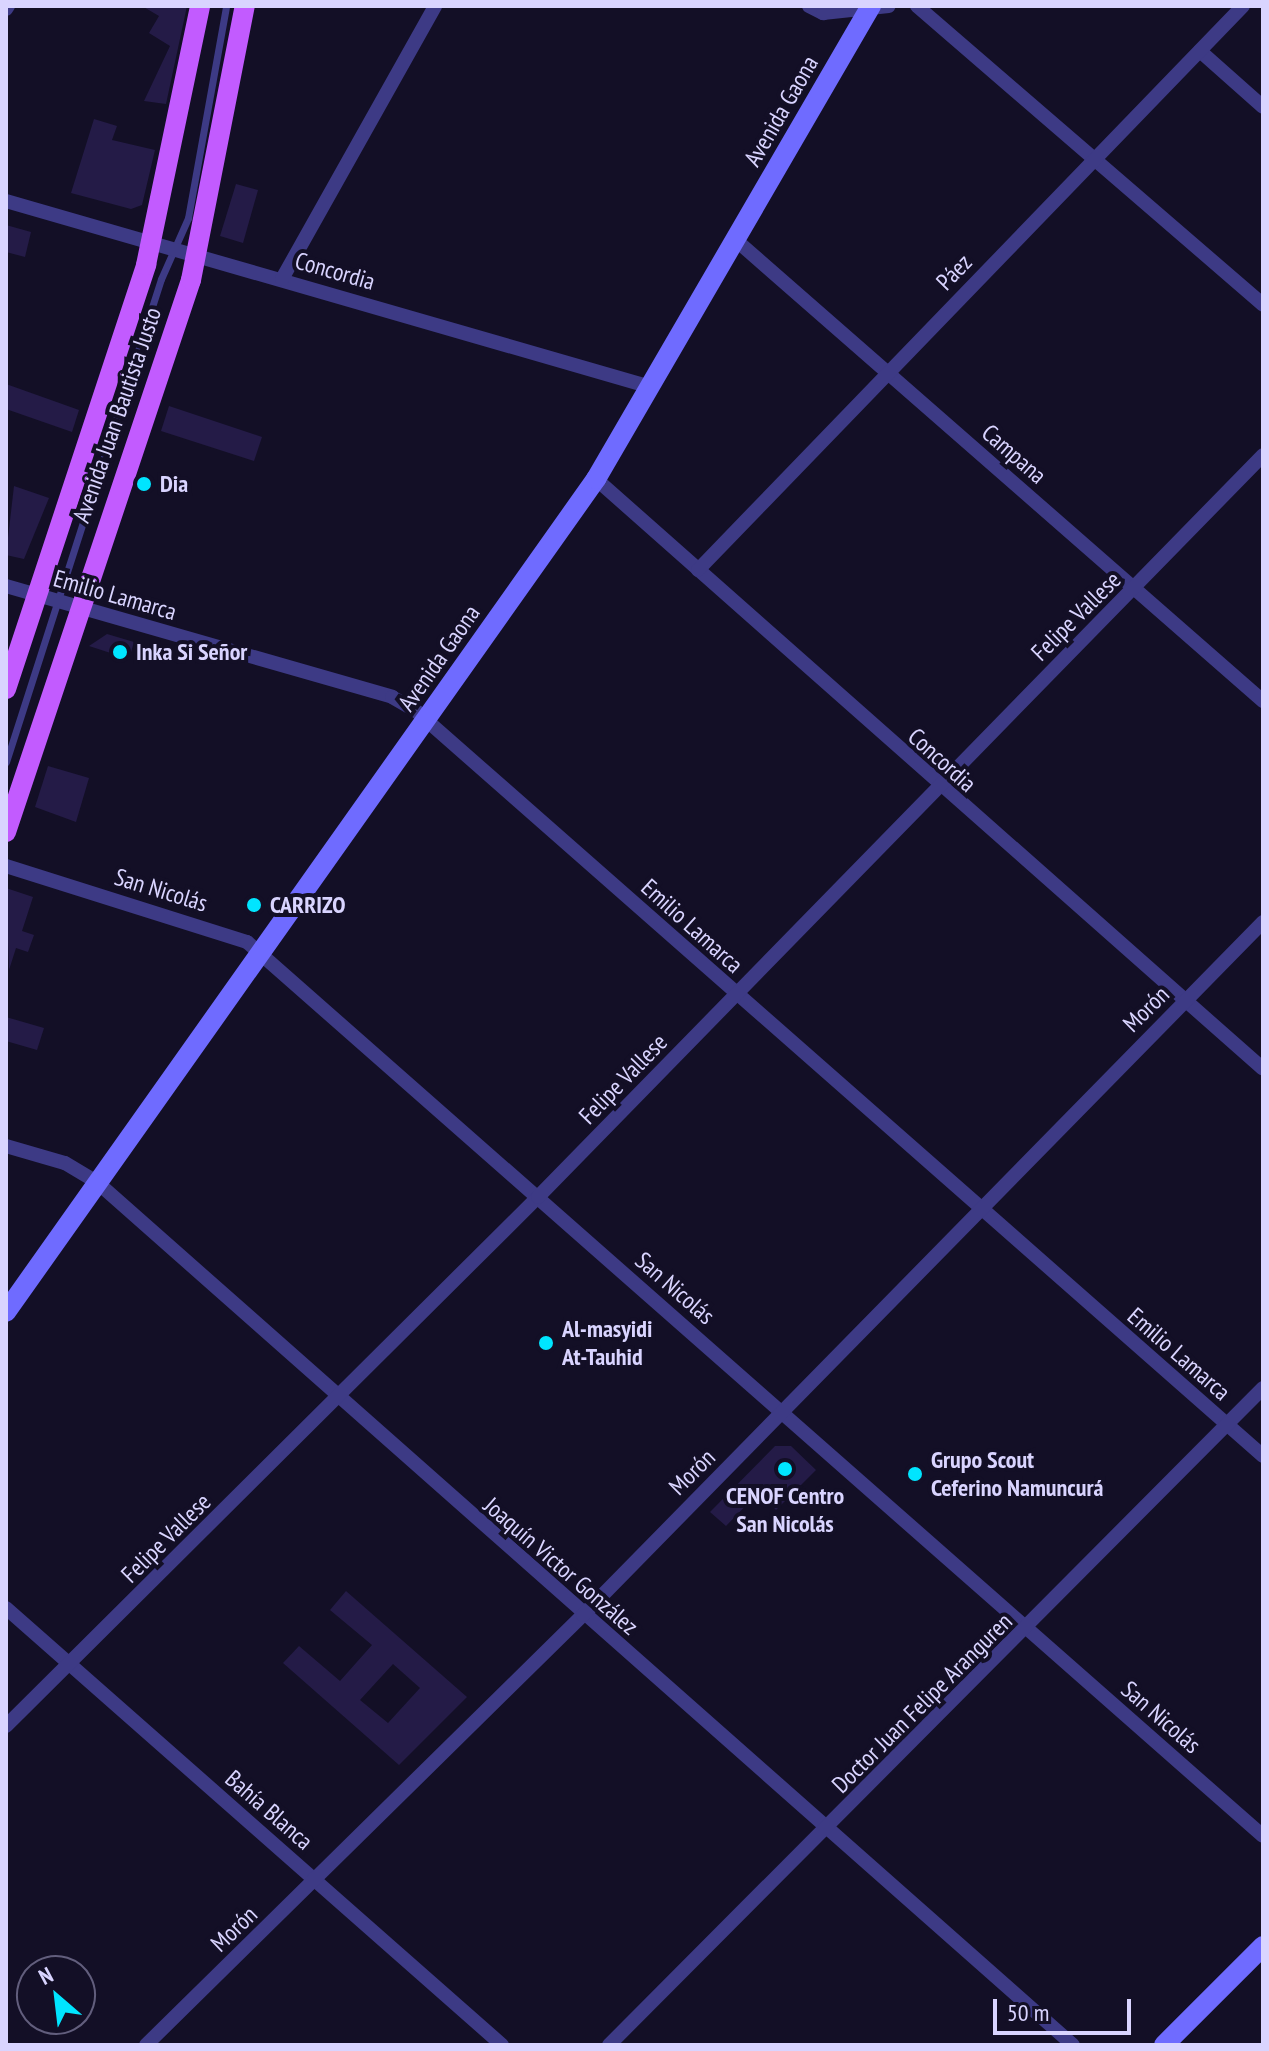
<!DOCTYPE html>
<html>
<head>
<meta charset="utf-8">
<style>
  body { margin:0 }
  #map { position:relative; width:1269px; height:2051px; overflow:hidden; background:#130f26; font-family:"PT Sans Narrow",sans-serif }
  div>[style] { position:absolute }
  .building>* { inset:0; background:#241b47 }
  .lane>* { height:7px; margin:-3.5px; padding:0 3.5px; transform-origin:3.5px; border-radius:3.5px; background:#3d3a85 }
  .street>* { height:14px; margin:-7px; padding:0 7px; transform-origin:7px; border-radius:7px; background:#3d3a85 }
  .secondary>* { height:20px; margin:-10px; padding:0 10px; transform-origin:10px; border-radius:10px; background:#6f6bff }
  .primary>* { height:20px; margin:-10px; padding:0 10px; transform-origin:10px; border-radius:10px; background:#c25bff }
  .dots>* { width:22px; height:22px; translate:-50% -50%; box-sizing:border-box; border:4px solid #130f26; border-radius:50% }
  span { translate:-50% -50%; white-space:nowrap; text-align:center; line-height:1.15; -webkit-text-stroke:8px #130f26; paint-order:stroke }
  .street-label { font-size:24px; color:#d9d4ff }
  .poi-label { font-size:24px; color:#d9d4ff; font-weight:700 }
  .left { translate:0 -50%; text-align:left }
  .frame { position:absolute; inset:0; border:8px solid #d9d4ff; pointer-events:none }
  .north { position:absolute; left:16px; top:1955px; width:80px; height:80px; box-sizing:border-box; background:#130f26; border:2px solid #625e7d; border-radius:50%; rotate:332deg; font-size:22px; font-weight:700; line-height:32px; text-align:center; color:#d9d4ff }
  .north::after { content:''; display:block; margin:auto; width:28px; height:36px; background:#00e5ff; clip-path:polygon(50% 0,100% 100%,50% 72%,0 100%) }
  .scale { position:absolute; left:993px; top:1999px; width:138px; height:36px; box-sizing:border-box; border:4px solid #d9d4ff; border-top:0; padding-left:10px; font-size:24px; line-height:28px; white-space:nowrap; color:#d9d4ff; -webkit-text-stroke:6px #130f26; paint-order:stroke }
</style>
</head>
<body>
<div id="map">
  <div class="building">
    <i style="clip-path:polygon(142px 6px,187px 6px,166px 104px,144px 101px,170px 46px,149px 33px,159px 16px)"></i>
    <i style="clip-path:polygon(94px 119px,117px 126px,112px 140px,155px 150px,142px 205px,131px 209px,71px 193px)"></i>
    <i style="clip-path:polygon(236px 184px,258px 190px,243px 243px,220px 236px)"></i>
    <i style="clip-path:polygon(6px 225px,31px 232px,25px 257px,6px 252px)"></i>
    <i style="clip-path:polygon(6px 384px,79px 410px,72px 432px,6px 409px)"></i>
    <i style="clip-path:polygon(169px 406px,262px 437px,254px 461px,161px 431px)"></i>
    <i style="clip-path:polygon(14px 486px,49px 498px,24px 559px,6px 555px)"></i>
    <i style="clip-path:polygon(107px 634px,134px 642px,129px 659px,89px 646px)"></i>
    <i style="clip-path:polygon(48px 766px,89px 778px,76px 822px,35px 807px)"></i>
    <i style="clip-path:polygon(6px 888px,33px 897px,22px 931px,34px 935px,28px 952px,16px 948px,9px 970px)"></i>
    <i style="clip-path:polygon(6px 1017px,44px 1028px,37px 1050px,6px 1041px)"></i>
    <i style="clip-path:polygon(775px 1446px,791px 1446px,816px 1470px,776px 1510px,759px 1492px,726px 1526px,710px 1512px)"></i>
    <i style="clip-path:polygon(evenodd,346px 1591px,467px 1697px,399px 1765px,283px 1663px,299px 1646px,340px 1681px,372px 1645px,330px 1610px,346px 1591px,393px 1664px,420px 1688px,388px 1723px,360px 1700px,393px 1664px)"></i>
  </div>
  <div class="lane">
    <i style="left:6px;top:762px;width:507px;rotate:-72.21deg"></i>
    <i style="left:161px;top:279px;width:67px;rotate:-66.1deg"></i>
    <i style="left:188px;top:218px;width:215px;rotate:-79.8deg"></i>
  </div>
  <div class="street">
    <i style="left:809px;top:6px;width:16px;rotate:27deg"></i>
    <i style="left:823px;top:13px;width:66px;rotate:-6.1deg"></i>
    <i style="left:917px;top:6px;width:457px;rotate:40.8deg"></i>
    <i style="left:6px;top:9px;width:4px;rotate:-56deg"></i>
    <i style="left:1200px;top:51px;width:84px;rotate:41.6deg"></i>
    <i style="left:6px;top:201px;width:671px;rotate:16.09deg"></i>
    <i style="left:737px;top:241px;width:699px;rotate:41.17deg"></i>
    <i style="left:282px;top:279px;width:313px;rotate:-60.7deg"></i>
    <i style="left:596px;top:479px;width:890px;rotate:41.49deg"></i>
    <i style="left:698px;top:570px;width:784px;rotate:-45.98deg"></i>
    <i style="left:6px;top:586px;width:402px;rotate:16deg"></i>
    <i style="left:392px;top:697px;width:28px;rotate:30deg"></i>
    <i style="left:416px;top:711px;width:1128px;rotate:41.33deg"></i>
    <i style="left:6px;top:866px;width:253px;rotate:17.5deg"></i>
    <i style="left:247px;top:942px;width:1353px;rotate:41.35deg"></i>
    <i style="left:6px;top:1146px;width:61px;rotate:16.1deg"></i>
    <i style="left:65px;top:1163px;width:39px;rotate:31deg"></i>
    <i style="left:98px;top:1183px;width:1301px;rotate:41.48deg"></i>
    <i style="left:6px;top:1608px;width:661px;rotate:41.38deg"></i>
    <i style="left:6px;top:1726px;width:750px;rotate:-44.84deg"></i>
    <i style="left:538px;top:1197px;width:1037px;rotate:-45.66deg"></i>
    <i style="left:146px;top:2045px;width:613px;rotate:-44.54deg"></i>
    <i style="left:583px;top:1615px;width:971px;rotate:-45.54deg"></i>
    <i style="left:609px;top:2045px;width:927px;rotate:-45.13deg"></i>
  </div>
  <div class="secondary">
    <i style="left:6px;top:1312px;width:1021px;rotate:-54.69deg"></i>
    <i style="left:596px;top:479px;width:547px;rotate:-59.83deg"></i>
    <i style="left:1164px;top:2045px;width:140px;rotate:-45deg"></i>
  </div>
  <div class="primary">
    <i style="left:6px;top:689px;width:447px;rotate:-71.7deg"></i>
    <i style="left:146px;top:265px;width:265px;rotate:-78.2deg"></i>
    <i style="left:6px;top:832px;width:582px;rotate:-71.47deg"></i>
    <i style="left:191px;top:280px;width:279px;rotate:-78.9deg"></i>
  </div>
  <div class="dots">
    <i style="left:144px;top:484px;background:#00e5ff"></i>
    <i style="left:120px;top:652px;background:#00e5ff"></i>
    <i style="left:254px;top:905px;background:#00e5ff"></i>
    <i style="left:546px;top:1343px;background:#00e5ff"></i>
    <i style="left:785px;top:1469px;background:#00e5ff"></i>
    <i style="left:915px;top:1474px;background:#00e5ff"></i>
  </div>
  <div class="street-label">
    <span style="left:781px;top:111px;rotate:-60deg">Avenida Gaona</span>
    <span style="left:335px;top:271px;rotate:16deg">Concordia</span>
    <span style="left:954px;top:272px;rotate:-46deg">Páez</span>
    <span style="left:117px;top:415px;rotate:-71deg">Avenida Juan Bautista Justo</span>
    <span style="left:1014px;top:454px;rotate:41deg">Campana</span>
    <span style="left:115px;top:595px;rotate:16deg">Emilio Lamarca</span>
    <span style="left:1076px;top:616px;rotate:-45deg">Felipe Vallese</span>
    <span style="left:439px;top:658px;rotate:-55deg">Avenida Gaona</span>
    <span style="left:942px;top:760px;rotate:42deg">Concordia</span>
    <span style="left:161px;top:890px;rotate:17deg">San Nicolás</span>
    <span style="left:692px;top:926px;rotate:42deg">Emilio Lamarca</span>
    <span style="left:1146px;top:1009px;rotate:-45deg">Morón</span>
    <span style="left:623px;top:1079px;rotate:-46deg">Felipe Vallese</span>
    <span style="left:675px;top:1288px;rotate:41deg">San Nicolás</span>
    <span style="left:1179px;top:1354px;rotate:41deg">Emilio Lamarca</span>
    <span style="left:692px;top:1472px;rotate:-45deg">Morón</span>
    <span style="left:166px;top:1538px;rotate:-45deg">Felipe Vallese</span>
    <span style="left:561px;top:1566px;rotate:41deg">Joaquín Victor González</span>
    <span style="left:922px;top:1703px;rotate:-45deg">Doctor Juan Felipe Aranguren</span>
    <span style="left:1161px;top:1717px;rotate:41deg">San Nicolás</span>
    <span style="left:269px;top:1810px;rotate:41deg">Bahía Blanca</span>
    <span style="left:234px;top:1929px;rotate:-44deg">Morón</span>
  </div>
  <div class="poi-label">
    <span class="left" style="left:160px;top:484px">Dia</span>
    <span class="left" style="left:136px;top:652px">Inka Si Señor</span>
    <span class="left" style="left:270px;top:905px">CARRIZO</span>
    <span class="left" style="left:562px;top:1343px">Al-masyidi<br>At-Tauhid</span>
    <span class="left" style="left:931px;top:1474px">Grupo Scout<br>Ceferino Namuncurá</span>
    <span style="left:785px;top:1510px">CENOF Centro<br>San Nicolás</span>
  </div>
  <div class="frame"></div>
  <div class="north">N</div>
  <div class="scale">50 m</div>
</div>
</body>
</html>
